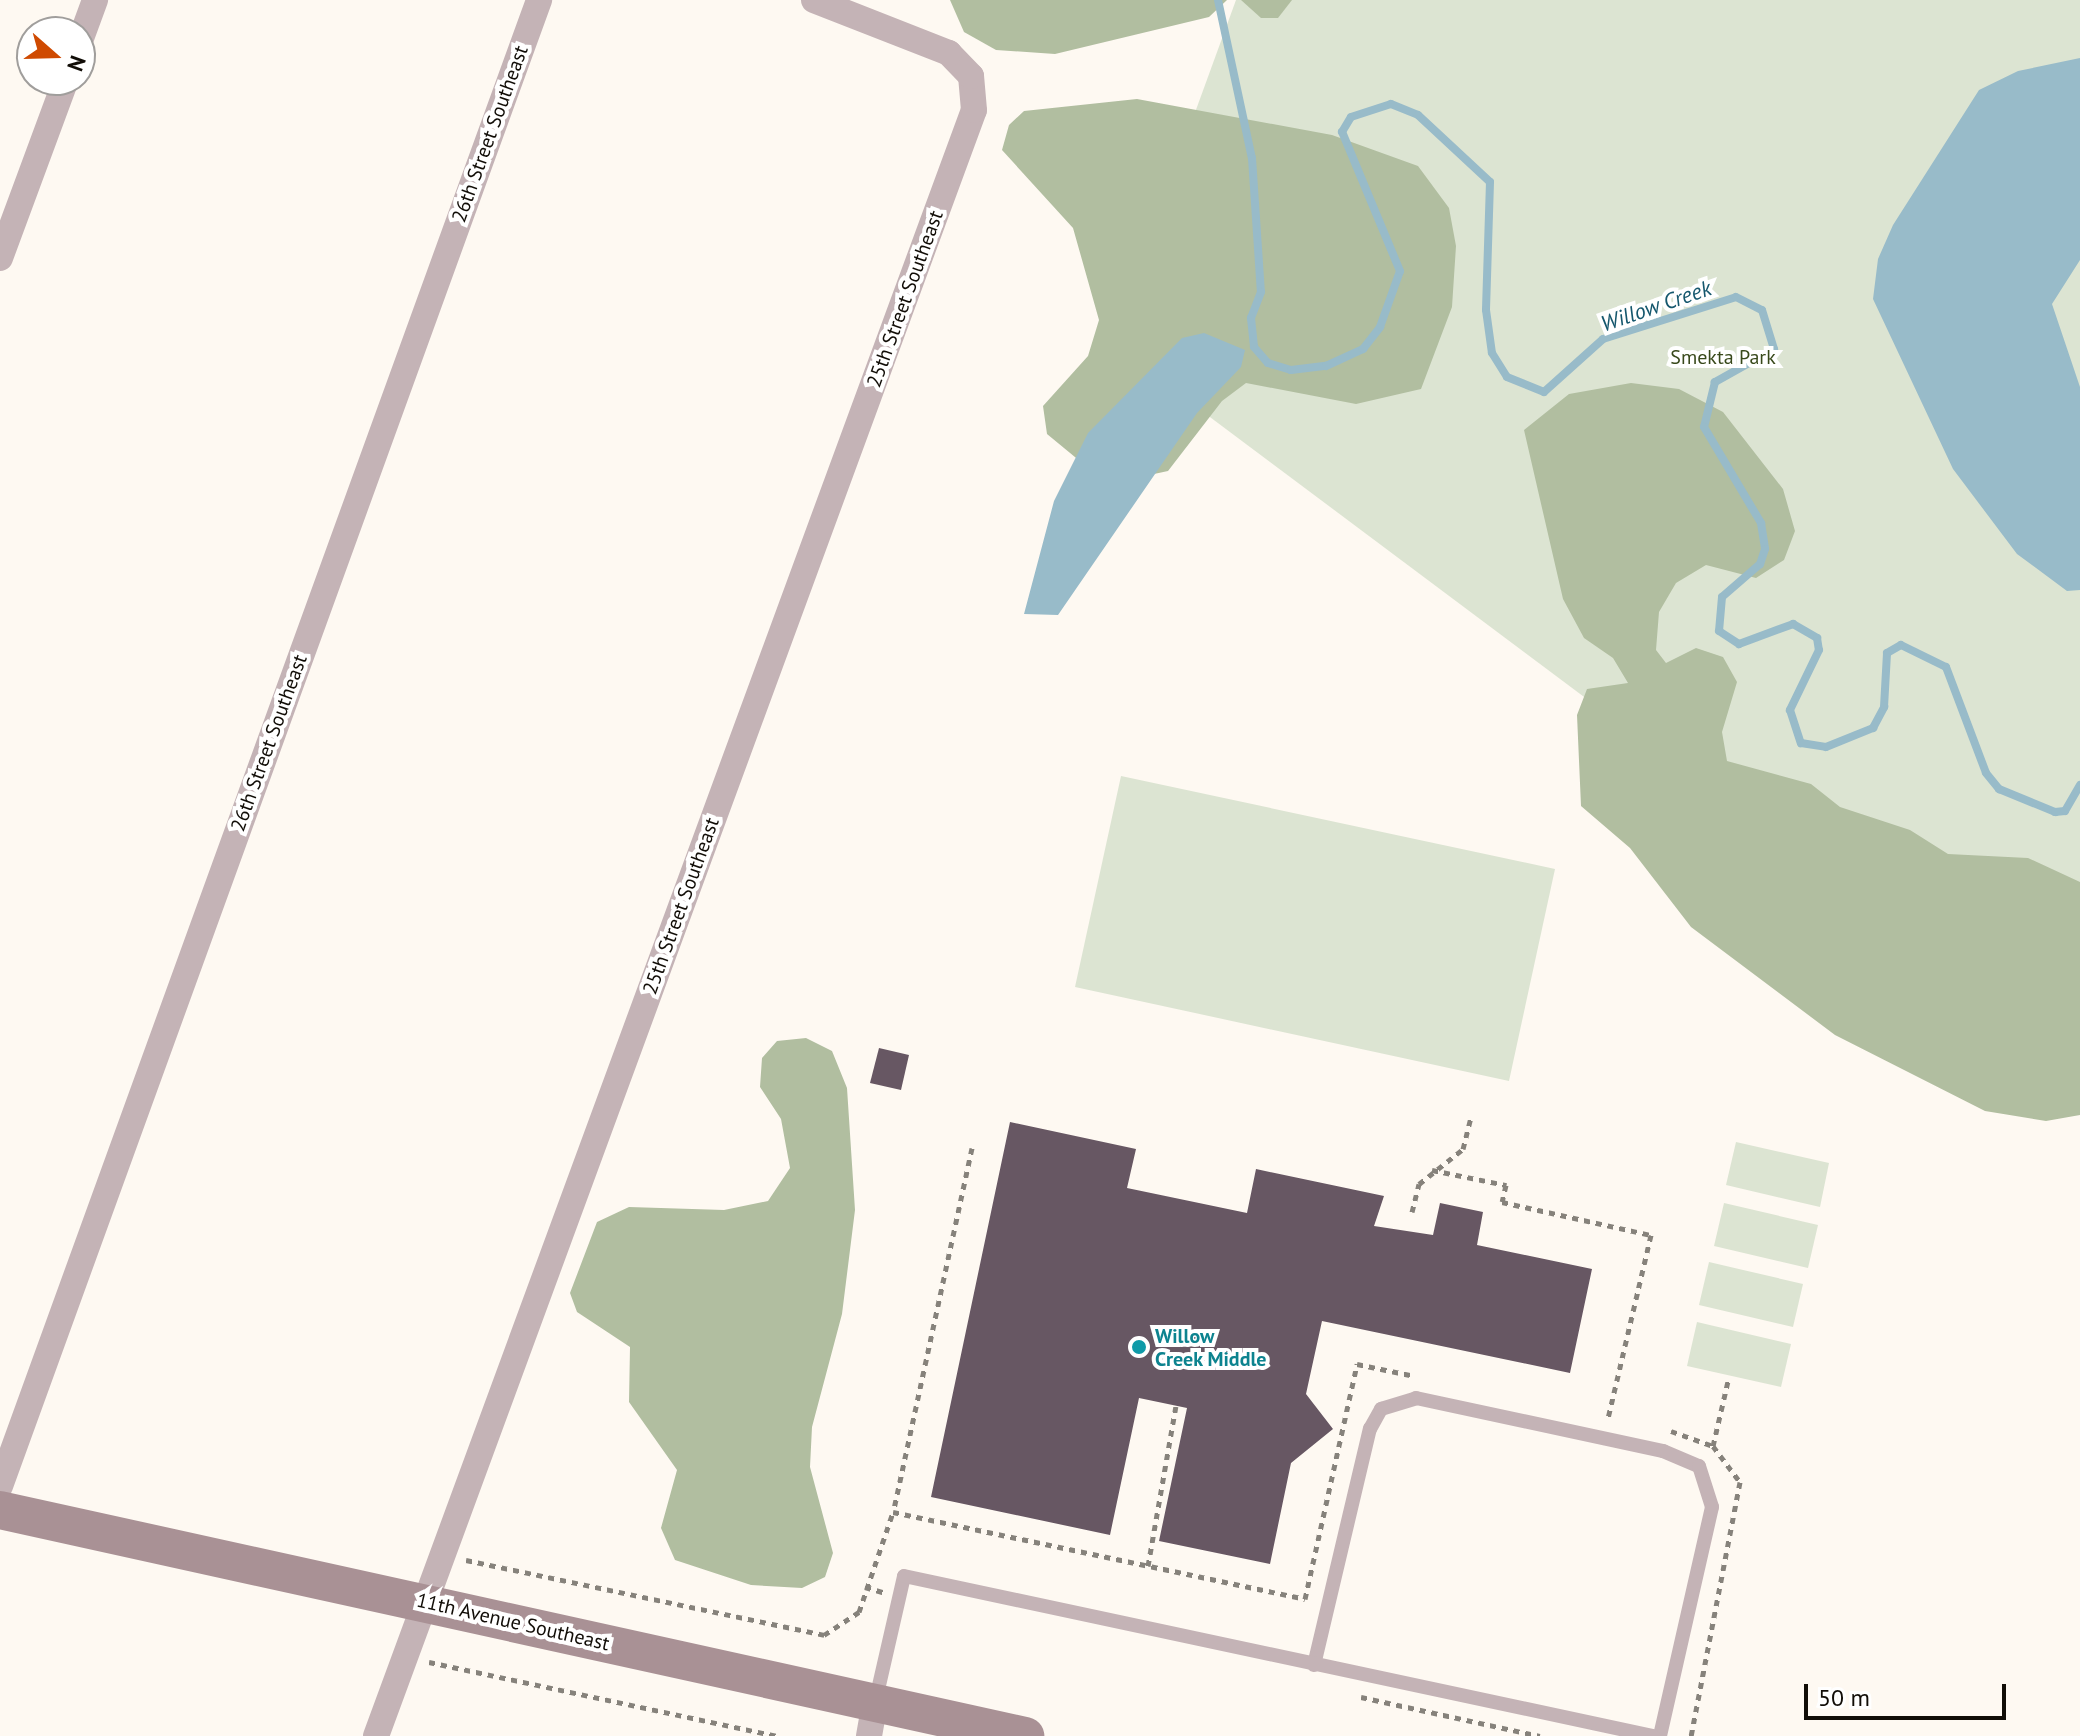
<!DOCTYPE html>
<html>
<head>
<meta charset="utf-8">
<style>
  body { margin:0 }
  #map { position:relative; width:2080px; height:1736px; overflow:hidden; background:#fef9f2; font-family:"PT Sans",sans-serif }
  div>[style] { position:absolute }
  .green>* { inset:0; background:#dce4d2 }
  .forest>* { inset:0; background:#b1bea0 }
  .water>* { inset:0; background:#98bbc9 }
  .stream>* { height:8px; margin:-4px; padding:0 4px; transform-origin:4px; border-radius:4px; background:#98bbc9 }
  .building>* { inset:0; background:#675763 }
  .path>* { height:5px; margin-top:-2.5px; transform-origin:0; background:repeating-linear-gradient(90deg,#86827b 0 6px,transparent 0 12px) }
  .lane>* { height:14px; margin:-7px; padding:0 7px; transform-origin:7px; border-radius:7px; background:#c4b3b6 }
  .street>* { height:26px; margin:-13px; padding:0 13px; transform-origin:13px; border-radius:13px; background:#c4b3b6 }
  .secondary>* { height:38px; margin:-19px; padding:0 19px; transform-origin:19px; border-radius:19px; background:#a99195 }
  .dots>* { width:22px; height:22px; translate:-50% -50%; box-sizing:border-box; border:4px solid #fff; border-radius:50% }
  span { translate:-50% -50%; white-space:nowrap; text-align:center; line-height:1.15; -webkit-text-stroke:8px #fff; paint-order:stroke }
  .street-label { font-size:20px; color:#110d07 }
  .park-label { font-size:20px; color:#38491b }
  .culture-label { font-size:20px; color:#0d838f; font-weight:700 }
  .left { translate:0 -50%; text-align:left }
  .water-label { font-size:22px; color:#15576d; font-style:italic }
  .north { position:absolute; left:16px; top:16px; width:80px; height:80px; box-sizing:border-box; background:#fff; border:2px solid #a09e9c; border-radius:50%; rotate:110deg; font-size:22px; font-weight:700; line-height:32px; text-align:center; color:#110d07 }
  .north::after { content:''; display:block; margin:auto; width:28px; height:36px; background:#cf4a01; clip-path:polygon(50% 0,100% 100%,50% 72%,0 100%) }
  .scale { position:absolute; left:1804px; top:1684px; width:202px; height:36px; box-sizing:border-box; border:4px solid #110d07; border-top:0; padding-left:10px; font-size:24px; line-height:28px; white-space:nowrap; color:#110d07; -webkit-text-stroke:6px #fff; paint-order:stroke }
</style>
</head>
<body>
<div id="map">
  <div class="green">
    <i style="clip-path:polygon(1236px 0,2080px 0,2080px 1068px,1111px 343px)"></i>
    <i style="clip-path:polygon(1121px 776px,1555px 869px,1509px 1081px,1075px 987px)"></i>
    <i style="clip-path:polygon(1736px 1142px,1829px 1163px,1820px 1207px,1726px 1185px)"></i>
    <i style="clip-path:polygon(1724px 1203px,1818px 1225px,1808px 1268px,1714px 1246px)"></i>
    <i style="clip-path:polygon(1709px 1262px,1803px 1284px,1793px 1327px,1699px 1305px)"></i>
    <i style="clip-path:polygon(1697px 1322px,1791px 1344px,1781px 1387px,1687px 1366px)"></i>
  </div>
  <div class="forest">
    <i style="clip-path:polygon(950px 0,1227px 0,1209px 17px,1055px 54px,996px 50px,964px 32px)"></i>
    <i style="clip-path:polygon(1241px 0,1292px 0,1278px 18px,1261px 18px)"></i>
    <i style="clip-path:polygon(1137px 99px,1332px 135px,1418px 166px,1449px 208px,1456px 246px,1452px 307px,1421px 389px,1356px 404px,1246px 383px,1222px 401px,1168px 471px,1140px 477px,1081px 462px,1047px 434px,1043px 406px,1088px 356px,1099px 320px,1073px 228px,1002px 150px,1009px 125px,1024px 111px)"></i>
    <i style="clip-path:polygon(1631px 383px,1679px 389px,1723px 412px,1783px 489px,1795px 531px,1784px 560px,1756px 578px,1706px 565px,1676px 583px,1659px 612px,1656px 650px,1666px 663px,1696px 648px,1723px 657px,1737px 682px,1722px 732px,1727px 761px,1811px 784px,1840px 807px,1910px 830px,1948px 854px,2028px 858px,2080px 882px,2080px 1115px,2046px 1121px,1985px 1111px,1835px 1035px,1691px 927px,1630px 848px,1581px 806px,1577px 715px,1587px 689px,1628px 683px,1613px 658px,1584px 638px,1563px 599px,1524px 430px,1569px 394px)"></i>
    <i style="clip-path:polygon(806px 1038px,832px 1051px,847px 1088px,855px 1210px,842px 1314px,812px 1427px,810px 1467px,833px 1553px,825px 1577px,802px 1588px,751px 1585px,675px 1560px,661px 1528px,677px 1470px,629px 1402px,630px 1347px,577px 1312px,570px 1293px,597px 1222px,629px 1207px,724px 1210px,768px 1201px,790px 1168px,781px 1119px,760px 1087px,762px 1058px,777px 1041px)"></i>
  </div>
  <div class="water">
    <i style="clip-path:polygon(2080px 58px,2080px 260px,2052px 304px,2080px 387px,2080px 590px,2067px 591px,2017px 554px,1953px 469px,1873px 299px,1878px 259px,1893px 225px,1979px 90px,2018px 71px)"></i>
    <i style="clip-path:polygon(1204px 333px,1245px 350px,1241px 367px,1197px 413px,1058px 615px,1024px 614px,1054px 501px,1088px 433px,1182px 338px)"></i>
  </div>
  <div class="stream">
    <i style="left:1218px;top:0;width:162px;rotate:77.9deg"></i>
    <i style="left:1252px;top:158px;width:134px;rotate:86.2deg"></i>
    <i style="left:1261px;top:292px;width:28px;rotate:111deg"></i>
    <i style="left:1251px;top:318px;width:29px;rotate:84deg"></i>
    <i style="left:1254px;top:347px;width:21px;rotate:49deg"></i>
    <i style="left:1268px;top:363px;width:24px;rotate:17deg"></i>
    <i style="left:1291px;top:370px;width:35px;rotate:-7deg"></i>
    <i style="left:1326px;top:366px;width:41px;rotate:-24.7deg"></i>
    <i style="left:1363px;top:349px;width:28px;rotate:-52deg"></i>
    <i style="left:1380px;top:327px;width:59px;rotate:-70.3deg"></i>
    <i style="left:1400px;top:271px;width:151px;rotate:-112.6deg"></i>
    <i style="left:1342px;top:132px;width:17px;rotate:-59deg"></i>
    <i style="left:1351px;top:117px;width:42px;rotate:-18deg"></i>
    <i style="left:1391px;top:104px;width:29px;rotate:22deg"></i>
    <i style="left:1418px;top:115px;width:98px;rotate:42.9deg"></i>
    <i style="left:1490px;top:182px;width:128px;rotate:91.8deg"></i>
    <i style="left:1486px;top:310px;width:43px;rotate:82.1deg"></i>
    <i style="left:1492px;top:353px;width:28px;rotate:58deg"></i>
    <i style="left:1507px;top:377px;width:40px;rotate:22deg"></i>
    <i style="left:1544px;top:392px;width:79px;rotate:-41.9deg"></i>
    <i style="left:1603px;top:339px;width:139px;rotate:-17.5deg"></i>
    <i style="left:1736px;top:297px;width:29px;rotate:27deg"></i>
    <i style="left:1762px;top:310px;width:41px;rotate:72.9deg"></i>
    <i style="left:1774px;top:349px;width:68px;rotate:150.8deg"></i>
    <i style="left:1715px;top:382px;width:46px;rotate:103.7deg"></i>
    <i style="left:1704px;top:427px;width:112px;rotate:59.3deg"></i>
    <i style="left:1761px;top:523px;width:26px;rotate:81deg"></i>
    <i style="left:1765px;top:549px;width:16px;rotate:108deg"></i>
    <i style="left:1760px;top:564px;width:50px;rotate:139deg"></i>
    <i style="left:1722px;top:597px;width:34px;rotate:95deg"></i>
    <i style="left:1719px;top:631px;width:24px;rotate:33deg"></i>
    <i style="left:1739px;top:644px;width:58px;rotate:-20.3deg"></i>
    <i style="left:1793px;top:624px;width:28px;rotate:30deg"></i>
    <i style="left:1817px;top:638px;width:12px;rotate:81deg"></i>
    <i style="left:1819px;top:650px;width:67px;rotate:115.8deg"></i>
    <i style="left:1790px;top:710px;width:35px;rotate:72deg"></i>
    <i style="left:1801px;top:743px;width:25px;rotate:9deg"></i>
    <i style="left:1826px;top:747px;width:51px;rotate:-22deg"></i>
    <i style="left:1873px;top:728px;width:24px;rotate:-62deg"></i>
    <i style="left:1884px;top:707px;width:54px;rotate:-86.8deg"></i>
    <i style="left:1887px;top:653px;width:16px;rotate:-30deg"></i>
    <i style="left:1901px;top:645px;width:50px;rotate:26.1deg"></i>
    <i style="left:1946px;top:667px;width:113px;rotate:69.3deg"></i>
    <i style="left:1986px;top:773px;width:21px;rotate:51deg"></i>
    <i style="left:1999px;top:789px;width:61px;rotate:22.3deg"></i>
    <i style="left:2055px;top:812px;width:10px;rotate:-6deg"></i>
    <i style="left:2065px;top:811px;width:30px;rotate:-60deg"></i>
  </div>
  <div class="building">
    <i style="clip-path:polygon(879px 1048px,909px 1055px,901px 1090px,870px 1083px)"></i>
    <i style="clip-path:polygon(1010px 1122px,1136px 1149px,1127px 1188px,1247px 1213px,1256px 1169px,1384px 1196px,1374px 1226px,1433px 1235px,1440px 1203px,1483px 1212px,1477px 1245px,1592px 1269px,1570px 1373px,1322px 1321px,1306px 1394px,1333px 1429px,1291px 1463px,1270px 1564px,1159px 1541px,1187px 1408px,1139px 1398px,1110px 1535px,931px 1497px)"></i>
  </div>
  <div class="path">
    <i style="left:972px;top:1148px;width:372px;rotate:102.2deg"></i>
    <i style="left:893px;top:1512px;width:421px;rotate:11.9deg"></i>
    <i style="left:1305px;top:1599px;width:241px;rotate:-77.5deg"></i>
    <i style="left:1357px;top:1364px;width:59px;rotate:11.7deg"></i>
    <i style="left:1432px;top:1170px;width:76px;rotate:11.5deg"></i>
    <i style="left:1506px;top:1185px;width:17px;rotate:103deg"></i>
    <i style="left:1502px;top:1202px;width:153px;rotate:12.5deg"></i>
    <i style="left:1651px;top:1235px;width:188px;rotate:103.2deg"></i>
    <i style="left:1412px;top:1212px;width:29px;rotate:-76deg"></i>
    <i style="left:1419px;top:1184px;width:56px;rotate:-38.5deg"></i>
    <i style="left:1463px;top:1149px;width:33px;rotate:-76deg"></i>
    <i style="left:1671px;top:1431px;width:45px;rotate:19.7deg"></i>
    <i style="left:1713px;top:1446px;width:45px;rotate:53.1deg"></i>
    <i style="left:1740px;top:1482px;width:259px;rotate:100.9deg"></i>
    <i style="left:1713px;top:1446px;width:67px;rotate:-77deg"></i>
    <i style="left:466px;top:1560px;width:366px;rotate:11.8deg"></i>
    <i style="left:824px;top:1635px;width:42px;rotate:-33.3deg"></i>
    <i style="left:859px;top:1612px;width:106px;rotate:-71.2deg"></i>
    <i style="left:1148px;top:1566px;width:162px;rotate:-80.1deg"></i>
    <i style="left:865px;top:1587px;width:19px;rotate:16deg"></i>
    <i style="left:429px;top:1662px;width:356px;rotate:12deg"></i>
    <i style="left:1361px;top:1697px;width:183px;rotate:12.3deg"></i>
  </div>
  <div class="lane">
    <i style="left:1314px;top:1665px;width:243px;rotate:-76.7deg"></i>
    <i style="left:1370px;top:1429px;width:23px;rotate:-61deg"></i>
    <i style="left:1381px;top:1409px;width:37px;rotate:-17deg"></i>
    <i style="left:1416px;top:1398px;width:253px;rotate:12.1deg"></i>
    <i style="left:1663px;top:1451px;width:39px;rotate:23deg"></i>
    <i style="left:1699px;top:1466px;width:43px;rotate:72.4deg"></i>
    <i style="left:1712px;top:1507px;width:235px;rotate:102.8deg"></i>
    <i style="left:875px;top:1703px;width:130px;rotate:-77.1deg"></i>
    <i style="left:904px;top:1576px;width:766px;rotate:12.06deg"></i>
  </div>
  <div class="street">
    <i style="left:80px;top:41px;width:44px;rotate:-69.9deg"></i>
    <i style="left:0;top:258px;width:190px;rotate:-69.7deg"></i>
    <i style="left:0;top:1486px;width:1581px;rotate:-70.06deg"></i>
    <i style="left:376px;top:1736px;width:1732px;rotate:-69.81deg"></i>
    <i style="left:974px;top:110px;width:34px;rotate:-95deg"></i>
    <i style="left:971px;top:76px;width:32px;rotate:-134deg"></i>
    <i style="left:949px;top:53px;width:145px;rotate:-158.6deg"></i>
    <i style="left:869px;top:1736px;width:34px;rotate:-80deg"></i>
  </div>
  <div class="secondary">
    <i style="left:0;top:1510px;width:1050px;rotate:12.43deg"></i>
  </div>
  <div class="dots">
    <i style="left:1139px;top:1347px;background:#0f9aa8"></i>
  </div>
  <div class="street-label">
    <span style="left:490px;top:134px;rotate:-70deg">26th Street Southeast</span>
    <span style="left:905px;top:299px;rotate:-70deg">25th Street Southeast</span>
    <span style="left:269px;top:743px;rotate:-70deg">26th Street Southeast</span>
    <span style="left:681px;top:906px;rotate:-70deg">25th Street Southeast</span>
    <span style="left:513px;top:1622px;rotate:13deg">11th Avenue Southeast</span>
  </div>
  <div class="park-label">
    <span style="left:1723px;top:357px">Smekta Park</span>
  </div>
  <div class="culture-label">
    <span class="left" style="left:1155px;top:1348px">Willow<br>Creek Middle</span>
  </div>
  <div class="water-label">
    <span style="left:1656px;top:306px;rotate:-19deg">Willow Creek</span>
  </div>
  <div class="north">N</div>
  <div class="scale">50 m</div>
</div>
</body>
</html>
